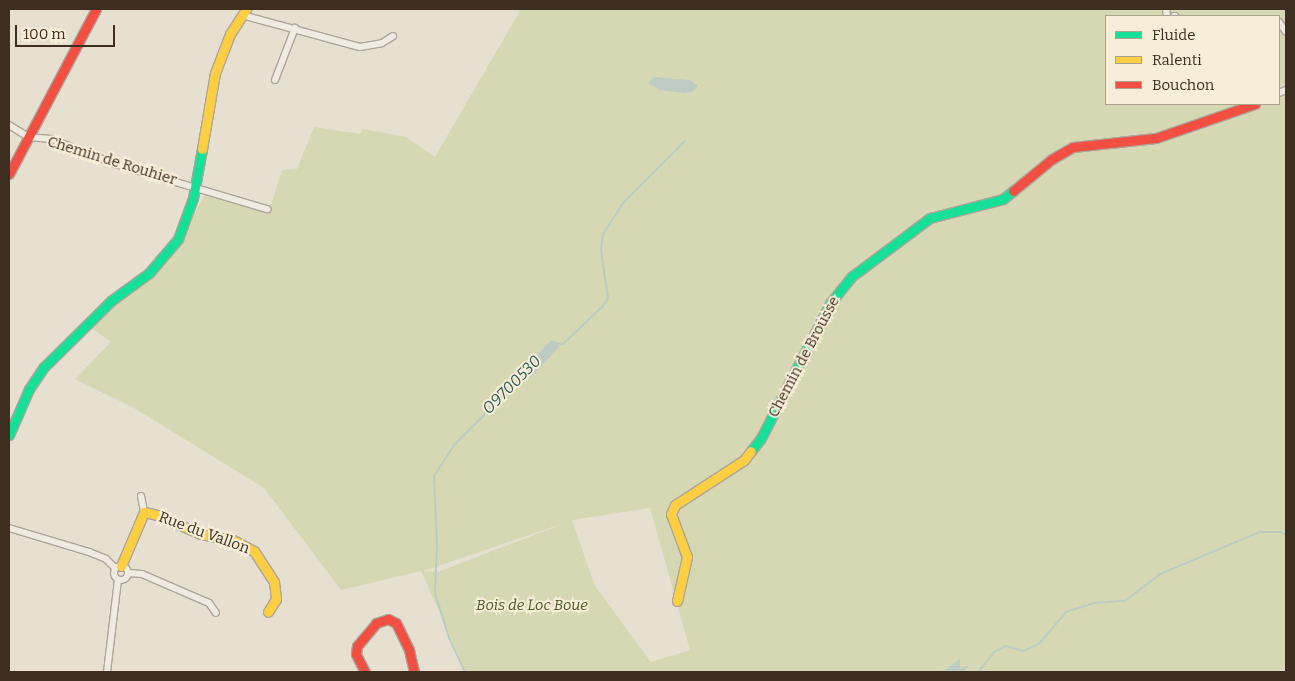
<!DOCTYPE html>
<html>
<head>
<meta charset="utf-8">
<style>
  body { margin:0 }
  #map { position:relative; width:1295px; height:681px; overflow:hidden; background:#e7e0d1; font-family:Bitter,serif }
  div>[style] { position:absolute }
  .green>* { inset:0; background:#d6d7b3 }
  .water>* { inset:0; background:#bcccc2 }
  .stream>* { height:2px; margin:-1px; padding:0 1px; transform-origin:1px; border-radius:1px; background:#bcccc2 }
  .roads { filter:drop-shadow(1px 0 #ada599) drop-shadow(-1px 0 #ada599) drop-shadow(0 1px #ada599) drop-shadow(0 -1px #ada599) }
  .street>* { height:6px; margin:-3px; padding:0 3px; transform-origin:3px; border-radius:3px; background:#efebe3 }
  .street>.ring { margin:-3px; padding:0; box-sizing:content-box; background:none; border:6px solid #efebe3; border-radius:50% }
  .fast>* { height:9px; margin:-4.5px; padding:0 4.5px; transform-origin:4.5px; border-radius:4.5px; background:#16e098 }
  .slow>* { height:9px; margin:-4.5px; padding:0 4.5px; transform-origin:4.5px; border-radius:4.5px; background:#ffcf43 }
  .jam>* { height:9px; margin:-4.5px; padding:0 4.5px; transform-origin:4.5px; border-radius:4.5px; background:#f24e42 }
  span { translate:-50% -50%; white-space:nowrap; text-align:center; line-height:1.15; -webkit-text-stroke:4px #f7eed8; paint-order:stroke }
  .street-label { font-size:15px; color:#3d2e20 }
  .park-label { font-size:15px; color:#4d5a26; font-style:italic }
  .water-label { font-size:16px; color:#2f5d5a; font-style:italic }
  .frame { position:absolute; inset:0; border:10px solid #3d2e20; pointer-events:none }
  .legend { position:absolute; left:1105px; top:15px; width:175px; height:90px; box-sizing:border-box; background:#f7eed8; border:1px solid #ada18e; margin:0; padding:6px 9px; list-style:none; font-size:15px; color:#3d2e20 }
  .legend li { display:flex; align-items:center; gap:10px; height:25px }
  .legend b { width:25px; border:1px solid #ada18e }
  .scale { position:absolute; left:15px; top:25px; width:100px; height:22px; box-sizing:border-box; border:2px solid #3d2e20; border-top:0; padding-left:6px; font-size:15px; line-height:18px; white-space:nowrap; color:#3d2e20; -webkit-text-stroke:4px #f7eed8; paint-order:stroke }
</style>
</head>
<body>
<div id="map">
  <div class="green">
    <i style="clip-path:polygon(evenodd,521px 9px,1286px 9px,1286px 672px,466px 672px,421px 571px,341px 590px,264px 488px,134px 408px,75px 379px,111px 342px,90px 327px,114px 302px,165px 264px,208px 190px,270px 208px,282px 170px,297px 169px,314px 127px,360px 134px,363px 129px,406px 137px,435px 157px,521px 9px,1106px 16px,1279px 16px,1279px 104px,1106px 104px,1106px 16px,521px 9px,650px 508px,690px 650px,651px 662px,595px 586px,572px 520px,650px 508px,521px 9px,568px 522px,438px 572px,423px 571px,568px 522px)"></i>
  </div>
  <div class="water">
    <i style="clip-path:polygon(654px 77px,690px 80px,698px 86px,692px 92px,686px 93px,660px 90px,648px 83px)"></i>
    <i style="clip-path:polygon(551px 340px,557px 342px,559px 347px,531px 377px,526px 376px,523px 370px)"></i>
    <i style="clip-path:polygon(960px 659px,960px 668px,969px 666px,963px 672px,942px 672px)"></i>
  </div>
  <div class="stream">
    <i style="left:555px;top:343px;width:8px;rotate:7deg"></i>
    <i style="left:563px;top:344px;width:55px;rotate:-43.5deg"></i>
    <i style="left:603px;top:306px;width:9px;rotate:-58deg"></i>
    <i style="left:608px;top:298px;width:48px;rotate:-98.5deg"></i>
    <i style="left:601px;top:251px;width:17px;rotate:-83deg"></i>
    <i style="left:603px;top:234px;width:38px;rotate:-57deg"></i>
    <i style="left:624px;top:202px;width:86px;rotate:-45deg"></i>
    <i style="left:465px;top:672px;width:38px;rotate:-115deg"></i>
    <i style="left:449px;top:638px;width:47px;rotate:-107.3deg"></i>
    <i style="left:435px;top:593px;width:50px;rotate:-87.7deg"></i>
    <i style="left:437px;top:543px;width:67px;rotate:-92.6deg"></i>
    <i style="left:434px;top:476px;width:38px;rotate:-57deg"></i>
    <i style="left:455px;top:444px;width:100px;rotate:-45deg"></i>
    <i style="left:978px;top:672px;width:26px;rotate:-51deg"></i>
    <i style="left:994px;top:652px;width:13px;rotate:-27deg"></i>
    <i style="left:1006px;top:646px;width:18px;rotate:16deg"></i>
    <i style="left:1023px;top:651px;width:17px;rotate:-24deg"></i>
    <i style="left:1039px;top:644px;width:42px;rotate:-49.8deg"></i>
    <i style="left:1066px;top:612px;width:28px;rotate:-18deg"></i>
    <i style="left:1093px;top:603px;width:32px;rotate:-4deg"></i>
    <i style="left:1125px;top:601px;width:44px;rotate:-37.6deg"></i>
    <i style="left:1160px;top:574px;width:108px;rotate:-22.8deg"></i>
    <i style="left:1260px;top:532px;width:21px"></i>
    <i style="left:1281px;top:532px;width:6px;rotate:31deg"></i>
  </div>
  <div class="roads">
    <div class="street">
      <i style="left:1166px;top:9px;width:7px;rotate:82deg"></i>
      <i style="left:242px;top:15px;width:122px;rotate:15.2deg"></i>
      <i style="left:360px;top:47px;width:22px;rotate:-10deg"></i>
      <i style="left:382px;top:43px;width:13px;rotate:-32deg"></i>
      <i style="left:1174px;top:16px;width:1px"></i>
      <i style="left:1279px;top:22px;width:12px;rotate:55deg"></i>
      <i style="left:275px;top:80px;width:56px;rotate:-69deg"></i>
      <i style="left:1279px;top:93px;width:8px;rotate:-23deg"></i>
      <i style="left:9px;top:125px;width:22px;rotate:32deg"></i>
      <i style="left:28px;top:137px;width:23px;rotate:5deg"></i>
      <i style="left:51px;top:139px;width:69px;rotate:21.3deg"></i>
      <i style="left:115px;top:164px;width:159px;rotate:16.5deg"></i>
      <i style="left:141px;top:496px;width:16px;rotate:79deg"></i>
      <i style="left:9px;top:528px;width:84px;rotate:16.7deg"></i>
      <i style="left:89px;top:552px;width:18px;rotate:22deg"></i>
      <i style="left:106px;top:559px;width:13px;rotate:45deg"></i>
      <i class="ring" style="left:114px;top:566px;width:8px;height:8px"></i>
      <i style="left:128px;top:573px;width:14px;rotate:4deg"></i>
      <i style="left:142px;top:574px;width:73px;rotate:23.4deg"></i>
      <i style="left:209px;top:603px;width:12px;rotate:55deg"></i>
      <i style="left:107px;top:672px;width:93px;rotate:-83.2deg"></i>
    </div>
    <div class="fast">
      <i style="left:9px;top:435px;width:50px;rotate:-66.5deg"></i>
      <i style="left:29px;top:389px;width:27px;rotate:-56deg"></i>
      <i style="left:44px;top:367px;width:95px;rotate:-44.6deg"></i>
      <i style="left:112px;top:300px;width:46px;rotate:-36.1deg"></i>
      <i style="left:149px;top:273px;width:45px;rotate:-49.5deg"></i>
      <i style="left:178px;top:239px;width:44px;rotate:-69.9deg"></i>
      <i style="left:193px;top:198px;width:50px;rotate:-79.6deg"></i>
      <i style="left:751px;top:451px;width:16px;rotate:-52deg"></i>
      <i style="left:761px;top:438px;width:153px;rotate:-62.8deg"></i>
      <i style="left:831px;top:302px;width:32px;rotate:-51deg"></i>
      <i style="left:851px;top:277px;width:99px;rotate:-36.8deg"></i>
      <i style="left:930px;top:218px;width:75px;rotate:-14.6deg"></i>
      <i style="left:1003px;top:199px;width:13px;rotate:-39deg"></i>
    </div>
    <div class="slow">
      <i style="left:202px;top:149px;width:77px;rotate:-80.3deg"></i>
      <i style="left:215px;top:73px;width:42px;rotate:-69deg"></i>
      <i style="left:230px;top:34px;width:30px;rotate:-57deg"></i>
      <i style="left:121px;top:566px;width:59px;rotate:-66.9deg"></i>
      <i style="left:144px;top:512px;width:13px;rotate:13deg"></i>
      <i style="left:157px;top:515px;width:48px;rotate:23.4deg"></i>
      <i style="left:201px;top:534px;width:33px;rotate:11deg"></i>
      <i style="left:233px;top:540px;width:24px;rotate:28deg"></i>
      <i style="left:254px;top:551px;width:37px;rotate:57deg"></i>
      <i style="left:274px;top:582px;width:17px;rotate:83deg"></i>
      <i style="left:276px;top:599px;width:15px;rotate:122deg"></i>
      <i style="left:677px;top:601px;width:45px;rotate:-77.2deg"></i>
      <i style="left:687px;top:557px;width:46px;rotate:-110.4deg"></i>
      <i style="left:671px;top:514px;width:10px;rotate:-66deg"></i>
      <i style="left:675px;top:505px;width:82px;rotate:-33.1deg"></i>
      <i style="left:744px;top:460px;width:11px;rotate:-52deg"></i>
    </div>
    <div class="jam">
      <i style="left:9px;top:174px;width:187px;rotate:-62.2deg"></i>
      <i style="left:1013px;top:191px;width:50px;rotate:-39.4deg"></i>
      <i style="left:1052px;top:159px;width:24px;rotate:-30deg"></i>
      <i style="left:1073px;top:147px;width:83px;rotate:-6.2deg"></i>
      <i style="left:1156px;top:138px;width:105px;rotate:-19deg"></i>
      <i style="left:365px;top:672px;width:20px;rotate:-117deg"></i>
      <i style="left:356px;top:654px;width:8px;rotate:-83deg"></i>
      <i style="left:357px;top:646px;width:30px;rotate:-50deg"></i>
      <i style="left:376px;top:623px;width:13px;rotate:-18deg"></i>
      <i style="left:388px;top:619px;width:9px;rotate:27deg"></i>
      <i style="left:396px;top:623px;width:30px;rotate:64deg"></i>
      <i style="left:409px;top:650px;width:23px;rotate:77deg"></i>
    </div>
  </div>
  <div class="street-label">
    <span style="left:112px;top:161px;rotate:17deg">Chemin de Rouhier</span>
    <span style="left:804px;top:357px;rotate:-62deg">Chemin de Brousse</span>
    <span style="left:204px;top:533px;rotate:20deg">Rue du Vallon</span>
  </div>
  <div class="park-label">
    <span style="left:532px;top:606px">Bois de Loc Boue</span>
  </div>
  <div class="water-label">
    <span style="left:512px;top:385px;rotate:-45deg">O9700530</span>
  </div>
  <div class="frame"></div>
  <ul class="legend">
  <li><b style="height:6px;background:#16e098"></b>Fluide</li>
  <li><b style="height:6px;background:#ffcf43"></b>Ralenti</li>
  <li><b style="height:6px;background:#f24e42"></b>Bouchon</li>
  </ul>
  <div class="scale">100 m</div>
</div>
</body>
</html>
